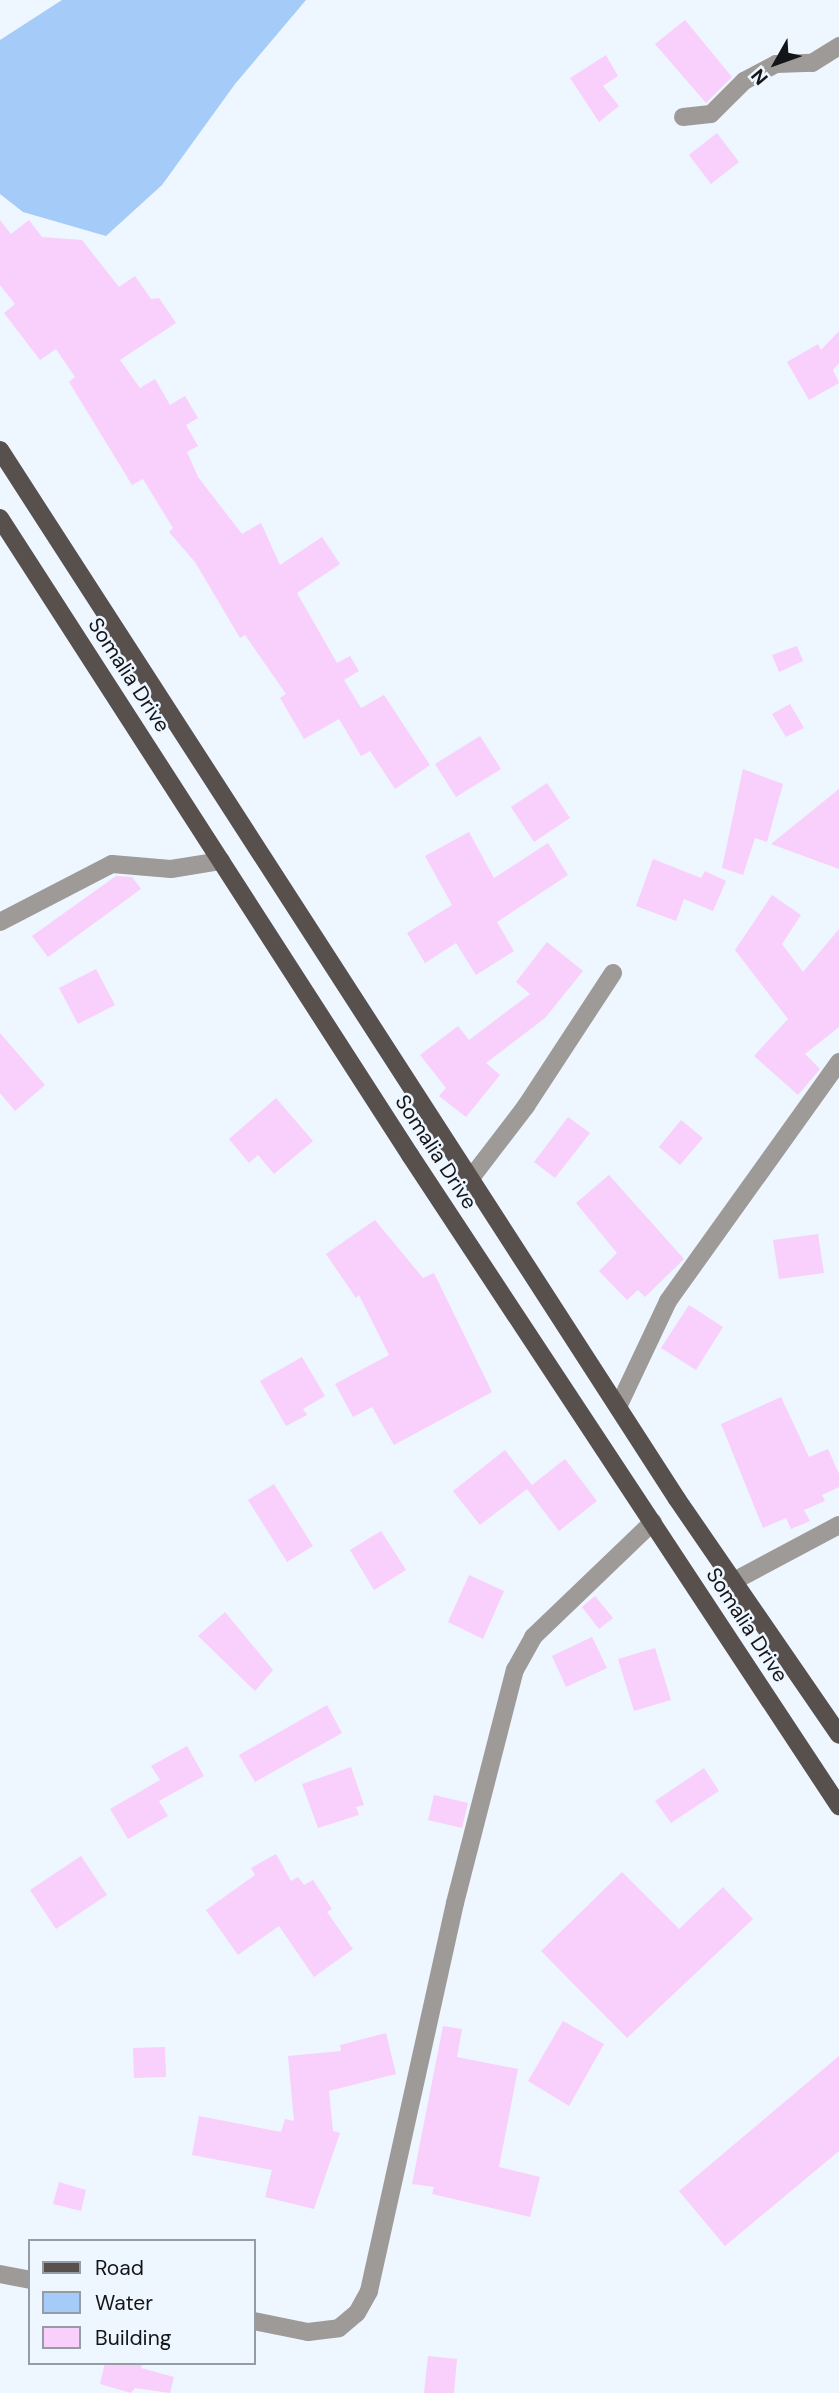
<!DOCTYPE html>
<html>
<head>
<meta charset="utf-8">
<style>
  body { margin:0 }
  #map { position:relative; width:839px; height:2393px; overflow:hidden; background:#eef6ff; font-family:"DM Sans",sans-serif }
  div>[style] { position:absolute }
  .water>* { inset:0; background:#a5cbf8 }
  .building>* { inset:0; background:#f9cffc }
  .minor>* { height:18px; margin:-9px; padding:0 9px; transform-origin:9px; border-radius:9px; background:#9e9a97 }
  .major>* { height:18px; margin:-9px; padding:0 9px; transform-origin:9px; border-radius:9px; background:#58504c }
  span { translate:-50% -50%; white-space:nowrap; text-align:center; line-height:1.15; -webkit-text-stroke:5px #eef6ff; paint-order:stroke }
  .street-label { font-size:21px; color:#131519 }
  .legend { position:absolute; left:28px; top:2239px; width:228px; height:126px; box-sizing:border-box; background:#eef6ff; border:2px solid #969ca3; margin:0; padding:9px 12px; list-style:none; font-size:21px; color:#131519 }
  .legend li { display:flex; align-items:center; gap:14px; height:35px }
  .legend b { width:35px; border:2px solid #969ca3 }
  .north { position:absolute; left:741px; top:28px; width:70px; height:70px; -webkit-text-stroke:5px #eef6ff; paint-order:stroke; rotate:230deg; font-size:19px; font-weight:700; line-height:28px; text-align:center; color:#131519 }
  .north::after { content:''; display:block; margin:auto; width:24px; height:32px; background:#131519; clip-path:polygon(50% 0,100% 100%,50% 72%,0 100%) }
</style>
</head>
<body>
<div id="map">
  <div class="water">
    <i style="clip-path:polygon(62px 0,306px 0,235px 84px,162px 185px,106px 236px,23px 212px,0 194px,0 40px)"></i>
  </div>
  <div class="building">
    <i style="clip-path:polygon(685px 20px,732px 77px,706px 103px,655px 44px)"></i>
    <i style="clip-path:polygon(606px 55px,618px 76px,603px 86px,619px 106px,599px 122px,570px 78px)"></i>
    <i style="clip-path:polygon(717px 133px,739px 162px,711px 184px,689px 155px)"></i>
    <i style="clip-path:polygon(0 220px,11px 234px,29px 220px,42px 237px,82px 240px,119px 287px,135px 276px,151px 299px,159px 298px,176px 323px,120px 360px,140px 388px,155px 379px,170px 405px,185px 396px,198px 418px,186px 425px,198px 446px,187px 452px,198px 477px,242px 534px,261px 523px,280px 565px,322px 537px,340px 564px,297px 593px,337px 663px,350px 656px,359px 671px,344px 680px,361px 708px,384px 695px,430px 765px,395px 789px,370px 751px,361px 756px,339px 719px,304px 739px,280px 698px,286px 694px,245px 635px,240px 638px,195px 562px,169px 532px,173px 528px,143px 479px,132px 485px,69px 382px,75px 377px,56px 349px,40px 360px,4px 313px,15px 304px,0 285px)"></i>
    <i style="clip-path:polygon(839px 331px,839px 363px,833px 370px,839px 383px,809px 400px,787px 362px,818px 344px,821px 350px)"></i>
    <i style="clip-path:polygon(797px 646px,803px 661px,779px 672px,772px 655px)"></i>
    <i style="clip-path:polygon(790px 704px,804px 728px,786px 737px,772px 714px)"></i>
    <i style="clip-path:polygon(480px 736px,501px 769px,456px 797px,435px 764px)"></i>
    <i style="clip-path:polygon(743px 769px,783px 784px,767px 842px,755px 838px,743px 875px,722px 868px)"></i>
    <i style="clip-path:polygon(547px 783px,570px 818px,534px 842px,511px 807px)"></i>
    <i style="clip-path:polygon(839px 789px,839px 869px,771px 844px)"></i>
    <i style="clip-path:polygon(469px 832px,494px 878px,548px 843px,568px 875px,497px 922px,514px 951px,476px 975px,456px 943px,425px 963px,407px 933px,452px 905px,425px 856px)"></i>
    <i style="clip-path:polygon(653px 859px,701px 878px,705px 871px,726px 881px,713px 911px,684px 899px,676px 921px,636px 906px)"></i>
    <i style="clip-path:polygon(116px 876px,132px 877px,141px 889px,48px 957px,32px 936px)"></i>
    <i style="clip-path:polygon(772px 895px,801px 915px,782px 944px,803px 972px,839px 929px,839px 1027px,805px 1054px,820px 1069px,798px 1095px,754px 1056px,788px 1019px,735px 950px)"></i>
    <i style="clip-path:polygon(547px 942px,583px 971px,545px 1018px,486px 1063px,500px 1075px,466px 1117px,439px 1096px,446px 1088px,420px 1055px,458px 1026px,469px 1040px,530px 994px,516px 982px)"></i>
    <i style="clip-path:polygon(96px 969px,115px 1005px,78px 1024px,59px 988px)"></i>
    <i style="clip-path:polygon(0 1033px,45px 1085px,15px 1111px,0 1093px)"></i>
    <i style="clip-path:polygon(276px 1098px,313px 1141px,274px 1174px,258px 1155px,249px 1163px,229px 1139px)"></i>
    <i style="clip-path:polygon(568px 1117px,590px 1133px,555px 1178px,534px 1162px)"></i>
    <i style="clip-path:polygon(681px 1120px,703px 1138px,680px 1165px,659px 1147px)"></i>
    <i style="clip-path:polygon(609px 1175px,684px 1259px,645px 1297px,638px 1290px,627px 1300px,599px 1271px,617px 1253px,576px 1203px)"></i>
    <i style="clip-path:polygon(375px 1220px,423px 1278px,434px 1273px,492px 1392px,394px 1445px,372px 1407px,353px 1417px,335px 1384px,389px 1355px,359px 1295px,356px 1298px,326px 1254px)"></i>
    <i style="clip-path:polygon(818px 1234px,824px 1273px,779px 1279px,773px 1240px)"></i>
    <i style="clip-path:polygon(689px 1305px,723px 1327px,696px 1370px,661px 1348px)"></i>
    <i style="clip-path:polygon(302px 1357px,325px 1396px,303px 1409px,307px 1415px,286px 1426px,260px 1381px)"></i>
    <i style="clip-path:polygon(781px 1397px,809px 1457px,828px 1449px,839px 1474px,839px 1487px,822px 1495px,825px 1501px,804px 1510px,810px 1521px,791px 1529px,786px 1518px,763px 1528px,721px 1424px)"></i>
    <i style="clip-path:polygon(505px 1450px,532px 1485px,565px 1459px,597px 1501px,559px 1531px,527px 1489px,480px 1525px,453px 1491px)"></i>
    <i style="clip-path:polygon(274px 1484px,313px 1546px,287px 1562px,248px 1500px)"></i>
    <i style="clip-path:polygon(381px 1531px,406px 1570px,374px 1590px,350px 1550px)"></i>
    <i style="clip-path:polygon(469px 1575px,504px 1591px,483px 1639px,448px 1622px)"></i>
    <i style="clip-path:polygon(595px 1596px,613px 1618px,599px 1629px,582px 1607px)"></i>
    <i style="clip-path:polygon(225px 1612px,273px 1670px,255px 1691px,198px 1636px)"></i>
    <i style="clip-path:polygon(592px 1637px,607px 1668px,566px 1687px,552px 1656px)"></i>
    <i style="clip-path:polygon(655px 1648px,671px 1700px,634px 1711px,618px 1659px)"></i>
    <i style="clip-path:polygon(327px 1705px,342px 1733px,255px 1782px,239px 1755px)"></i>
    <i style="clip-path:polygon(187px 1746px,204px 1776px,159px 1801px,168px 1816px,128px 1839px,110px 1809px,160px 1780px,151px 1766px)"></i>
    <i style="clip-path:polygon(351px 1767px,364px 1805px,356px 1807px,359px 1815px,318px 1828px,302px 1784px)"></i>
    <i style="clip-path:polygon(704px 1768px,719px 1791px,671px 1823px,655px 1801px)"></i>
    <i style="clip-path:polygon(434px 1795px,468px 1803px,462px 1828px,428px 1820px)"></i>
    <i style="clip-path:polygon(276px 1854px,291px 1881px,298px 1877px,304px 1885px,313px 1880px,332px 1909px,327px 1912px,353px 1949px,314px 1977px,279px 1926px,238px 1955px,206px 1910px,255px 1875px,251px 1868px)"></i>
    <i style="clip-path:polygon(81px 1856px,107px 1895px,56px 1929px,30px 1890px)"></i>
    <i style="clip-path:polygon(622px 1872px,679px 1929px,723px 1887px,753px 1919px,627px 2038px,541px 1951px)"></i>
    <i style="clip-path:polygon(563px 2021px,604px 2044px,569px 2106px,528px 2081px)"></i>
    <i style="clip-path:polygon(443px 2026px,462px 2029px,457px 2057px,518px 2069px,499px 2167px,540px 2177px,530px 2217px,432px 2194px,434px 2187px,412px 2184px)"></i>
    <i style="clip-path:polygon(386px 2033px,396px 2074px,329px 2091px,333px 2131px,340px 2133px,314px 2209px,265px 2197px,272px 2170px,192px 2155px,199px 2116px,281px 2132px,285px 2119px,294px 2121px,288px 2056px,341px 2051px,340px 2045px)"></i>
    <i style="clip-path:polygon(165px 2047px,166px 2077px,134px 2078px,133px 2048px)"></i>
    <i style="clip-path:polygon(839px 2056px,839px 2151px,725px 2246px,679px 2191px)"></i>
    <i style="clip-path:polygon(59px 2182px,86px 2190px,81px 2211px,53px 2204px)"></i>
    <i style="clip-path:polygon(428px 2356px,457px 2359px,454px 2393px,424px 2393px)"></i>
    <i style="clip-path:polygon(105px 2363px,143px 2363px,141px 2368px,174px 2377px,170px 2393px,135px 2388px,131px 2393px,100px 2384px)"></i>
  </div>
  <div class="minor">
    <i style="left:683px;top:117px;width:28px;rotate:-6deg"></i>
    <i style="left:711px;top:114px;width:47px;rotate:-45deg"></i>
    <i style="left:744px;top:81px;width:36px;rotate:-28deg"></i>
    <i style="left:776px;top:64px;width:36px;rotate:-2deg"></i>
    <i style="left:812px;top:63px;width:32px;rotate:-32deg"></i>
    <i style="left:0;top:922px;width:126px;rotate:-27.4deg"></i>
    <i style="left:112px;top:864px;width:59px;rotate:4.8deg"></i>
    <i style="left:171px;top:869px;width:51px;rotate:-9.1deg"></i>
    <i style="left:471px;top:1178px;width:91px;rotate:-52.6deg"></i>
    <i style="left:526px;top:1106px;width:159px;rotate:-56.8deg"></i>
    <i style="left:618px;top:1407px;width:117px;rotate:-64.7deg"></i>
    <i style="left:668px;top:1301px;width:294px;rotate:-54.4deg"></i>
    <i style="left:734px;top:1581px;width:119px;rotate:-28.1deg"></i>
    <i style="left:0;top:2274px;width:31px;rotate:11deg"></i>
    <i style="left:254px;top:2321px;width:55px;rotate:11.5deg"></i>
    <i style="left:308px;top:2332px;width:31px;rotate:-7deg"></i>
    <i style="left:339px;top:2328px;width:23px;rotate:-40deg"></i>
    <i style="left:357px;top:2313px;width:25px;rotate:-61deg"></i>
    <i style="left:369px;top:2291px;width:397px;rotate:-77.5deg"></i>
    <i style="left:455px;top:1903px;width:241px;rotate:-75.6deg"></i>
    <i style="left:515px;top:1670px;width:38px;rotate:-61deg"></i>
    <i style="left:533px;top:1637px;width:166px;rotate:-43.8deg"></i>
  </div>
  <div class="major">
    <i style="left:0;top:450px;width:1248px;rotate:57.16deg"></i>
    <i style="left:677px;top:1499px;width:286px;rotate:55.5deg"></i>
    <i style="left:0;top:518px;width:758px;rotate:57.23deg"></i>
    <i style="left:410px;top:1155px;width:780px;rotate:56.62deg"></i>
  </div>
  <div class="street-label">
    <span style="left:129px;top:675px;rotate:57deg">Somalia Drive</span>
    <span style="left:436px;top:1152px;rotate:57deg">Somalia Drive</span>
    <span style="left:747px;top:1625px;rotate:57deg">Somalia Drive</span>
  </div>
  <ul class="legend">
  <li><b style="height:9px;background:#58504c"></b>Road</li>
  <li><b style="height:19px;background:#a5cbf8"></b>Water</li>
  <li><b style="height:19px;background:#f9cffc"></b>Building</li>
  </ul>
  <div class="north">N</div>
</div>
</body>
</html>
